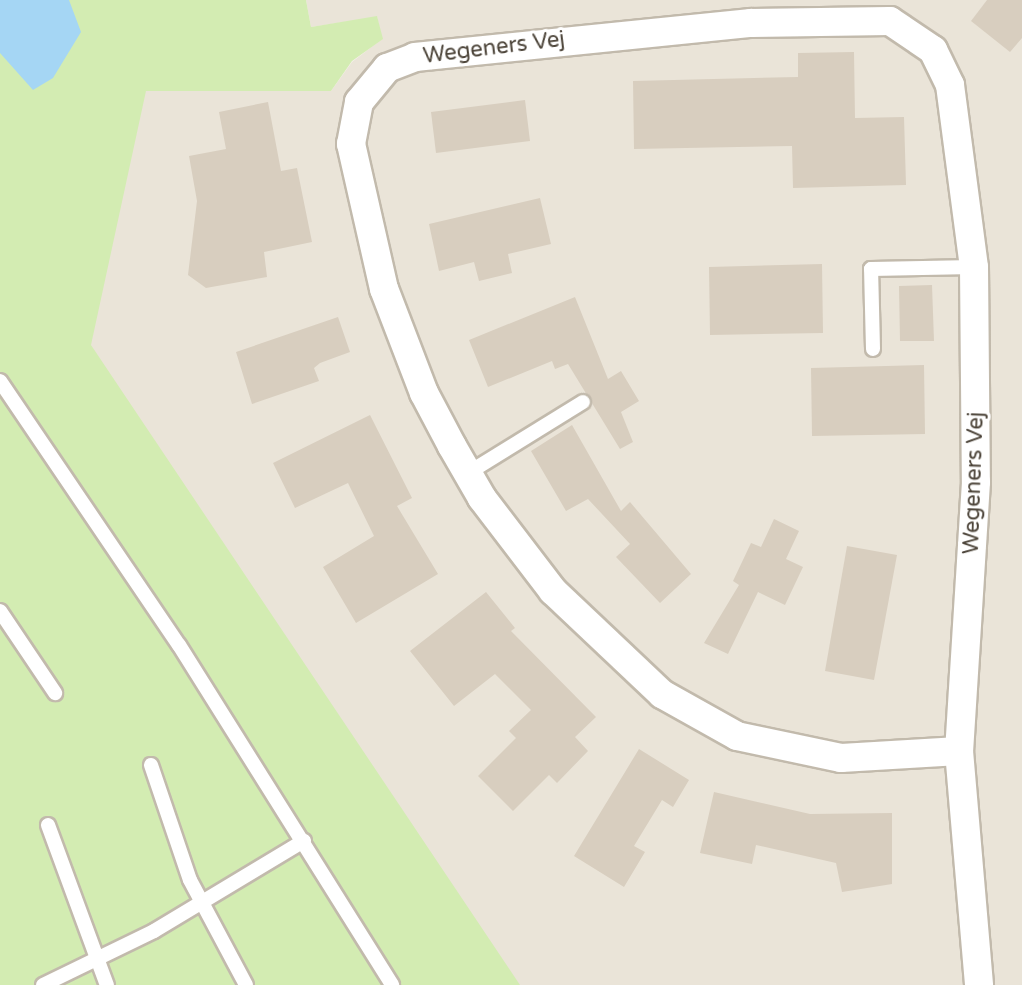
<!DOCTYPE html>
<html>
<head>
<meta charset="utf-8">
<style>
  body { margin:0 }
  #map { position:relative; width:1022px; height:985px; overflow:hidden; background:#f6f2eb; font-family:"Varela Round",sans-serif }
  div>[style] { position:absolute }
  .residential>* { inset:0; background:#eae4d8 }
  .green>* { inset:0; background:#d3ecb2 }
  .water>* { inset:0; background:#a5d6f4 }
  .building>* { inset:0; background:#d8cebf }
  .roads { filter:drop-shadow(2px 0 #c2baac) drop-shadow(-2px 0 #c2baac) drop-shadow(0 2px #c2baac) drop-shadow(0 -2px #c2baac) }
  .service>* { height:14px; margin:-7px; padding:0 7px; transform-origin:7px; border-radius:7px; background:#fff }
  .minor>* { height:28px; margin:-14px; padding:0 14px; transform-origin:14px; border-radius:14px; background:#fff }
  span { translate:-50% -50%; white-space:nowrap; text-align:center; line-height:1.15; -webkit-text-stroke:6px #fff; paint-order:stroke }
  .street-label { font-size:22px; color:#4b4338 }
</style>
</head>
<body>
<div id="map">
  <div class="residential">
    <i style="clip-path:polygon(306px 0,1022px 0,1022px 985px,0 985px,0 209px,146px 91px,331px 91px,352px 62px,382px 39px,377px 17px,311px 27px)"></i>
  </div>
  <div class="green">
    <i style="clip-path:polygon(0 0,306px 0,311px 27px,377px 16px,383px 39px,352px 61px,331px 91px,146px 91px,91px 345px,520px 985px,0 985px)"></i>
  </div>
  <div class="water">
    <i style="clip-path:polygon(0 0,69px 0,81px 32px,53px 78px,33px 90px,0 53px)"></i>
  </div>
  <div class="building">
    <i style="clip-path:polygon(987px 0,1022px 0,1022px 38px,1010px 52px,971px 21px)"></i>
    <i style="clip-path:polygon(854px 52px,855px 118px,904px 117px,906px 185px,793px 188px,792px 146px,634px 149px,633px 81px,798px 77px,798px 53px)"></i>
    <i style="clip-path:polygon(525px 100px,530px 141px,436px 153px,431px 112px)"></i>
    <i style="clip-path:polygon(268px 102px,281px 171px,297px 168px,312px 242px,264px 252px,267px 277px,206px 288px,188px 275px,197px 201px,189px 156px,226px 149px,219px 112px)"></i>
    <i style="clip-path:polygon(540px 198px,551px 244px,508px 254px,512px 273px,479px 281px,474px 262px,439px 271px,429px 224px)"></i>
    <i style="clip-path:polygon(822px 264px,823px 333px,710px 335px,709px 267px)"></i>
    <i style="clip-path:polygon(932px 285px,934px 341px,900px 341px,899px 286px)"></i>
    <i style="clip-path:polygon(575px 297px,608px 379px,621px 371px,639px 401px,621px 412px,633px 442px,620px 449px,568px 364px,555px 369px,552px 361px,488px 387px,469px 340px)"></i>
    <i style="clip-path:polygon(338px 317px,350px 352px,320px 363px,314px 368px,319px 381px,252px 404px,236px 352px)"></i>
    <i style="clip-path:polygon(924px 365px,925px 434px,812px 436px,811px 368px)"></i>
    <i style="clip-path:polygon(370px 415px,412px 498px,397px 506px,438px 574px,356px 623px,323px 567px,374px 536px,348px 483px,295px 508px,273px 463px)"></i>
    <i style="clip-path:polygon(572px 425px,621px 511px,630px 502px,691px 574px,660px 603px,616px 557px,630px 544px,588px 499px,566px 511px,531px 451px)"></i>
    <i style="clip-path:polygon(774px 519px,799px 531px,786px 559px,803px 567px,785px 605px,758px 592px,728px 654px,704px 643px,739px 585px,733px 581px,751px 543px,761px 547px)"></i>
    <i style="clip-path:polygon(847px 546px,897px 555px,874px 680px,825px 671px)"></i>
    <i style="clip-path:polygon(486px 592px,515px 628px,511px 631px,596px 717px,575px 737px,588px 751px,557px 783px,549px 775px,513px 811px,478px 776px,516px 738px,509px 731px,531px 710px,495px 674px,454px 706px,410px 651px)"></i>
    <i style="clip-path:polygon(639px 749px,689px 780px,673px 807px,662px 800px,634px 846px,645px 852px,624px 887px,574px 856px)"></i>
    <i style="clip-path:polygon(714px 792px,810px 814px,892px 813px,892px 884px,842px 892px,836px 863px,756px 845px,752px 864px,700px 853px)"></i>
  </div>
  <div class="roads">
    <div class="service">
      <i style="left:873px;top:349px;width:80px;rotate:-91.4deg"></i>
      <i style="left:871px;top:269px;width:103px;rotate:-1.1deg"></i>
      <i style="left:0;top:381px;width:319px;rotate:55.9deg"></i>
      <i style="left:179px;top:645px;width:401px;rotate:57.9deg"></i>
      <i style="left:468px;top:473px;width:135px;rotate:-31.7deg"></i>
      <i style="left:0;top:611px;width:99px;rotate:56.1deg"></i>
      <i style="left:151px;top:765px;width:121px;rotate:71.3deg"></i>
      <i style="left:190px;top:880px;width:119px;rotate:61.9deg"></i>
      <i style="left:48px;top:825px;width:171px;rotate:69.8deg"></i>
      <i style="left:43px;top:985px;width:123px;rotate:-25.9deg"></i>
      <i style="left:154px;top:931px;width:175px;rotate:-31deg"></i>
    </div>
    <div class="minor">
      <i style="left:959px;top:751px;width:118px;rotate:176.6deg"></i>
      <i style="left:841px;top:758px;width:106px;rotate:-168.1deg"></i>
      <i style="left:737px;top:736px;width:86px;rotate:-150.8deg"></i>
      <i style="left:662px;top:694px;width:150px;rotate:-136.6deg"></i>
      <i style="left:553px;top:591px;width:117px;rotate:-127.4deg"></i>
      <i style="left:482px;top:498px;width:60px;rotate:-120deg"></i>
      <i style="left:452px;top:446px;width:60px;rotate:-117.8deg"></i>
      <i style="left:424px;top:393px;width:111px;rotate:-111deg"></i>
      <i style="left:384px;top:289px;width:149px;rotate:-102.8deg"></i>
      <i style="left:351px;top:144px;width:43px;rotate:-79.2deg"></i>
      <i style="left:359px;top:102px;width:44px;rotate:-50.5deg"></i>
      <i style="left:387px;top:68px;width:30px;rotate:-21deg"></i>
      <i style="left:415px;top:57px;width:338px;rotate:-5.8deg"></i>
      <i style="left:751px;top:23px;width:139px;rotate:-0.8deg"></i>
      <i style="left:890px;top:21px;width:52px;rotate:34deg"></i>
      <i style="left:933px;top:50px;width:39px;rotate:64deg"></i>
      <i style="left:950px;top:85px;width:184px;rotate:82.5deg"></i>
      <i style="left:974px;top:267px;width:215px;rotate:89.5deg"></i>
      <i style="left:976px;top:482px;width:270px;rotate:93.6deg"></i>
      <i style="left:959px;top:751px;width:235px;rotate:85.1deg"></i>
    </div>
  </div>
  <div class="street-label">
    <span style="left:494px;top:48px;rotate:-7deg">Wegeners Vej</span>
    <span style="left:974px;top:483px;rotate:-88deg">Wegeners Vej</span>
  </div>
</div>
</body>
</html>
